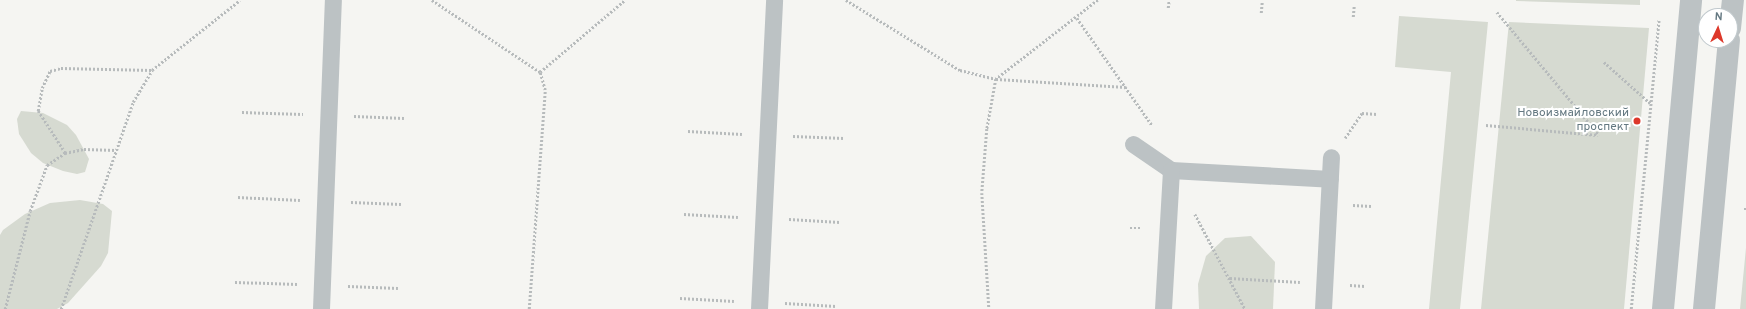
<!DOCTYPE html>
<html>
<head>
<meta charset="utf-8">
<style>
  body { margin:0 }
  #map { position:relative; width:1746px; height:309px; overflow:hidden; background:#f5f5f2; font-family:Overpass,sans-serif }
  div>[style] { position:absolute }
  .green>* { inset:0; background:#d6dad1 }
  .path>* { height:2.5px; margin-top:-1.25px; transform-origin:0; background:repeating-linear-gradient(90deg,#b7bbbc 0 2px,transparent 0 4px) }
  .service>* { height:17px; margin:-8.5px; padding:0 8.5px; transform-origin:8.5px; border-radius:8.5px; background:#bcc2c4 }
  .tertiary>* { height:22px; margin:-11px; padding:0 11px; transform-origin:11px; border-radius:11px; background:#bcc2c4 }
  .dots>* { width:11px; height:11px; translate:-50% -50%; box-sizing:border-box; border:2px solid #fff; border-radius:50% }
  span { translate:-50% -50%; white-space:nowrap; text-align:center; line-height:1.15; -webkit-text-stroke:4px #fff; paint-order:stroke }
  .poi-label { font-size:12px; color:#657982 }
  .right { translate:-100% -50%; text-align:right }
  .north { position:absolute; left:1698px; top:8px; width:40px; height:40px; box-sizing:border-box; background:#fff; border:1px solid #c1c9cd; border-radius:50%; rotate:4deg; font-size:11px; font-weight:700; line-height:16px; text-align:center; color:#657982 }
  .north::after { content:''; display:block; margin:auto; width:14px; height:18px; background:#dd382a; clip-path:polygon(50% 0,100% 100%,50% 72%,0 100%) }
</style>
</head>
<body>
<div id="map">
  <div class="green">
    <i style="clip-path:polygon(1640px 0,1640px 5px,1516px 1px,1516px 0)"></i>
    <i style="clip-path:polygon(1399px 16px,1488px 22px,1460px 309px,1429px 309px,1451px 72px,1395px 67px)"></i>
    <i style="clip-path:polygon(1509px 22px,1649px 28px,1624px 309px,1481px 309px)"></i>
    <i style="clip-path:polygon(21px 111px,43px 113px,67px 125px,76px 135px,89px 159px,85px 172px,77px 174px,63px 171px,43px 163px,31px 153px,19px 134px,17px 119px)"></i>
    <i style="clip-path:polygon(80px 200px,103px 204px,112px 211px,108px 253px,101px 266px,68px 303px,57px 309px,0 309px,0 235px,3px 230px,25px 214px,50px 203px)"></i>
    <i style="clip-path:polygon(1251px 236px,1275px 262px,1273px 309px,1199px 309px,1198px 284px,1206px 256px,1225px 238px)"></i>
    <i style="clip-path:polygon(1746px 248px,1746px 309px,1740px 309px)"></i>
  </div>
  <div class="path">
    <i style="left:432px;top:0;width:130px;rotate:33.7deg"></i>
    <i style="left:540px;top:72px;width:111px;rotate:-40.3deg"></i>
    <i style="left:846px;top:0;width:134px;rotate:31.6deg"></i>
    <i style="left:960px;top:70px;width:37px;rotate:14deg"></i>
    <i style="left:996px;top:79px;width:51px;rotate:100.2deg"></i>
    <i style="left:987px;top:129px;width:64px;rotate:94.5deg"></i>
    <i style="left:982px;top:193px;width:116px;rotate:86.5deg"></i>
    <i style="left:1098px;top:0;width:129px;rotate:142.2deg"></i>
    <i style="left:996px;top:79px;width:130px;rotate:3.5deg"></i>
    <i style="left:1168px;top:8px;width:8px;rotate:-83deg"></i>
    <i style="left:1497px;top:12px;width:160px;rotate:50.3deg"></i>
    <i style="left:1261px;top:13px;width:12px;rotate:-85deg"></i>
    <i style="left:1353px;top:17px;width:12px;rotate:-85deg"></i>
    <i style="left:1077px;top:18px;width:131px;rotate:55deg"></i>
    <i style="left:1604px;top:62px;width:62px;rotate:41.7deg"></i>
    <i style="left:242px;top:112px;width:61px;rotate:1.9deg"></i>
    <i style="left:354px;top:116px;width:50px;rotate:2.3deg"></i>
    <i style="left:1486px;top:125px;width:112px;rotate:5.1deg"></i>
    <i style="left:688px;top:131px;width:54px;rotate:3.2deg"></i>
    <i style="left:793px;top:136px;width:51px;rotate:2.2deg"></i>
    <i style="left:1345px;top:138px;width:30px;rotate:-56deg"></i>
    <i style="left:1362px;top:113px;width:15px;rotate:4deg"></i>
    <i style="left:65px;top:153px;width:19px;rotate:-12deg"></i>
    <i style="left:84px;top:149px;width:32px;rotate:2deg"></i>
    <i style="left:238px;top:197px;width:62px;rotate:2.8deg"></i>
    <i style="left:351px;top:202px;width:50px;rotate:2.3deg"></i>
    <i style="left:1353px;top:205px;width:18px;rotate:3deg"></i>
    <i style="left:1744px;top:209px;width:2px"></i>
    <i style="left:684px;top:214px;width:54px;rotate:3.2deg"></i>
    <i style="left:1195px;top:214px;width:107px;rotate:62.2deg"></i>
    <i style="left:789px;top:219px;width:51px;rotate:3.4deg"></i>
    <i style="left:1130px;top:228px;width:11px"></i>
    <i style="left:1230px;top:278px;width:70px;rotate:3.3deg"></i>
    <i style="left:235px;top:282px;width:62px;rotate:1.8deg"></i>
    <i style="left:1350px;top:285px;width:15px;rotate:4deg"></i>
    <i style="left:348px;top:286px;width:50px;rotate:2.3deg"></i>
    <i style="left:680px;top:298px;width:54px;rotate:3.2deg"></i>
    <i style="left:785px;top:303px;width:51px;rotate:3.4deg"></i>
    <i style="left:5px;top:309px;width:101px;rotate:-75.7deg"></i>
    <i style="left:30px;top:211px;width:49px;rotate:-69.7deg"></i>
    <i style="left:47px;top:165px;width:22px;rotate:-34deg"></i>
    <i style="left:65px;top:153px;width:50px;rotate:-122.7deg"></i>
    <i style="left:38px;top:111px;width:23px;rotate:-80deg"></i>
    <i style="left:42px;top:88px;width:19px;rotate:-65deg"></i>
    <i style="left:50px;top:71px;width:11px;rotate:-15deg"></i>
    <i style="left:61px;top:68px;width:91px;rotate:1.3deg"></i>
    <i style="left:61px;top:309px;width:219px;rotate:-70.8deg"></i>
    <i style="left:133px;top:102px;width:37px;rotate:-59deg"></i>
    <i style="left:152px;top:70px;width:112px;rotate:-38.5deg"></i>
    <i style="left:529px;top:309px;width:220px;rotate:-85.8deg"></i>
    <i style="left:545px;top:90px;width:19px;rotate:-106deg"></i>
    <i style="left:1631px;top:309px;width:291px;rotate:-84.5deg"></i>
  </div>
  <div class="service">
    <i style="left:1133px;top:144px;width:46px;rotate:34.4deg"></i>
    <i style="left:1171px;top:170px;width:159px;rotate:3.2deg"></i>
    <i style="left:321px;top:309px;width:309px;rotate:-87.8deg"></i>
    <i style="left:759px;top:309px;width:309px;rotate:-87.2deg"></i>
    <i style="left:1163px;top:309px;width:139px;rotate:-86.7deg"></i>
    <i style="left:1323px;top:309px;width:152px;rotate:-87deg"></i>
  </div>
  <div class="tertiary">
    <i style="left:1730px;top:28px;width:28px;rotate:-84deg"></i>
    <i style="left:1663px;top:309px;width:310px;rotate:-84.8deg"></i>
    <i style="left:1704px;top:309px;width:270px;rotate:-84.7deg"></i>
  </div>
  <div class="dots">
    <i style="left:1637px;top:121px;background:#dd382a"></i>
  </div>
  <div class="poi-label">
    <span class="right" style="left:1629px;top:121px">Новоизмайловский<br>проспект</span>
  </div>
  <div class="north">N</div>
</div>
</body>
</html>
